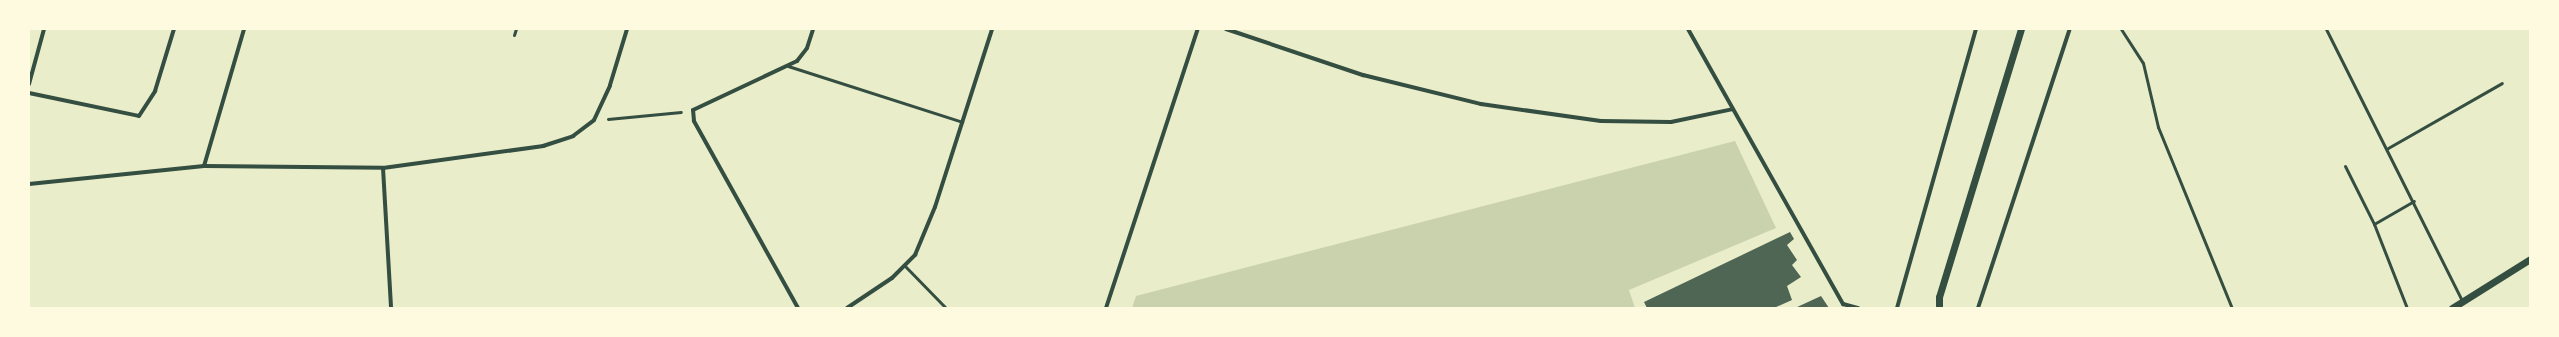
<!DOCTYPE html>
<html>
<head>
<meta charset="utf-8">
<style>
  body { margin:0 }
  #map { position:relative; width:2559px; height:337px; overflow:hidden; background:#e9edc9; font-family:"PT Sans Narrow",sans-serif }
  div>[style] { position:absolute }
  .green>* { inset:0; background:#cad2ad }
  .building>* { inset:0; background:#4f6655 }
  .path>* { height:2.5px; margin:-1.25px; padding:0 1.25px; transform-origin:1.25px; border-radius:1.25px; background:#344e41 }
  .service>* { height:3px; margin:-1.5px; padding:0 1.5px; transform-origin:1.5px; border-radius:1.5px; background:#344e41 }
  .minor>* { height:4px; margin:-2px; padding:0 2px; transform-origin:2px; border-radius:2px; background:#344e41 }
  .tertiary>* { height:7px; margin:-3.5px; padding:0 3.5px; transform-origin:3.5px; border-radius:3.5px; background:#344e41 }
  span { translate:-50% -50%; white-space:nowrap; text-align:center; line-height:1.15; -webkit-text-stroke:3.5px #fefae0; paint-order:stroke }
  .frame { position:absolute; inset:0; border:30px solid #fefae0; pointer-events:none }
</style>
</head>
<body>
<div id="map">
  <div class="green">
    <i style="clip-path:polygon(1735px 141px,1776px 228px,1629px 290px,1635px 308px,1132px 308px,1136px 296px)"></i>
  </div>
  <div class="building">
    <i style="clip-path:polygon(1790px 232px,1794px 239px,1787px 245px,1797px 260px,1792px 265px,1801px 277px,1787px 286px,1792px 300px,1774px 308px,1647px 308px,1644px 302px)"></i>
    <i style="clip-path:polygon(1821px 296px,1829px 308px,1795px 308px)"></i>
  </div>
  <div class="path">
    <i style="left:608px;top:119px;width:73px;rotate:-5.5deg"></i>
  </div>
  <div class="service">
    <i style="left:2121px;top:29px;width:40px;rotate:57.1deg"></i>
    <i style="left:2143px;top:63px;width:66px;rotate:76.8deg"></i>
    <i style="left:2158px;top:127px;width:196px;rotate:67.8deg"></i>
    <i style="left:2326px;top:29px;width:304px;rotate:63.4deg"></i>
    <i style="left:514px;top:35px;width:6px;rotate:-72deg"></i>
    <i style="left:788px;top:66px;width:183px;rotate:17.8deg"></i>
    <i style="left:2388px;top:148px;width:131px;rotate:-29.7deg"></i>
    <i style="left:2345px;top:166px;width:65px;rotate:63.4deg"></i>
    <i style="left:2374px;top:224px;width:90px;rotate:68.6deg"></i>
    <i style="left:2374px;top:224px;width:46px;rotate:-29.9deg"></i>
    <i style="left:904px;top:265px;width:60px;rotate:45.7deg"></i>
  </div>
  <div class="minor">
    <i style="left:1226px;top:29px;width:145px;rotate:18.6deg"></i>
    <i style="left:1363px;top:75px;width:122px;rotate:13.8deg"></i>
    <i style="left:1481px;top:104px;width:121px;rotate:8.1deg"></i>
    <i style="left:1601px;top:121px;width:70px;rotate:0.8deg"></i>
    <i style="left:1671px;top:122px;width:63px;rotate:-11.8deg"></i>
    <i style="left:1688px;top:29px;width:316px;rotate:60.6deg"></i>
    <i style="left:1843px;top:304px;width:16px;rotate:15deg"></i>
    <i style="left:29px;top:84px;width:57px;rotate:-74.7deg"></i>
    <i style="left:29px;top:93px;width:112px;rotate:11.8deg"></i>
    <i style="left:139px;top:116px;width:30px;rotate:-57deg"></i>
    <i style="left:155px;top:91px;width:65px;rotate:-73deg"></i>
    <i style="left:204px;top:166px;width:143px;rotate:-73.7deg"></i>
    <i style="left:383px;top:168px;width:140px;rotate:86.7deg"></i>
    <i style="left:29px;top:184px;width:176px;rotate:-5.9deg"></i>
    <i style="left:204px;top:166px;width:179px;rotate:0.6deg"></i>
    <i style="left:383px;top:168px;width:162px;rotate:-7.8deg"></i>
    <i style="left:543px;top:146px;width:32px;rotate:-18deg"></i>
    <i style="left:573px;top:136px;width:26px;rotate:-37deg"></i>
    <i style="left:594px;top:120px;width:38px;rotate:-65deg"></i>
    <i style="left:610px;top:85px;width:59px;rotate:-73.1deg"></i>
    <i style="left:798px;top:308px;width:214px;rotate:-119.1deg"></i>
    <i style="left:694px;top:121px;width:11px;rotate:-95deg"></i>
    <i style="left:693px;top:110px;width:115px;rotate:-25.2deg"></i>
    <i style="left:797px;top:61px;width:16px;rotate:-52deg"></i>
    <i style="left:807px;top:48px;width:20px;rotate:-72deg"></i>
    <i style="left:847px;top:308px;width:54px;rotate:-33.7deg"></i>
    <i style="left:892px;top:278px;width:33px;rotate:-45deg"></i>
    <i style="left:915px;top:255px;width:52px;rotate:-67.4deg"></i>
    <i style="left:935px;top:207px;width:187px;rotate:-72.2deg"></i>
    <i style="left:1106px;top:308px;width:294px;rotate:-71.8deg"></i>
    <i style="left:1897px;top:308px;width:290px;rotate:-74.2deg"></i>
    <i style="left:1978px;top:308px;width:294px;rotate:-71.8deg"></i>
  </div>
  <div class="tertiary">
    <i style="left:1939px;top:308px;width:11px;rotate:-90deg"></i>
    <i style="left:1939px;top:297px;width:280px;rotate:-73deg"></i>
    <i style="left:2452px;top:308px;width:92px;rotate:-32.1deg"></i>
  </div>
  <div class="frame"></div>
</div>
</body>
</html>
